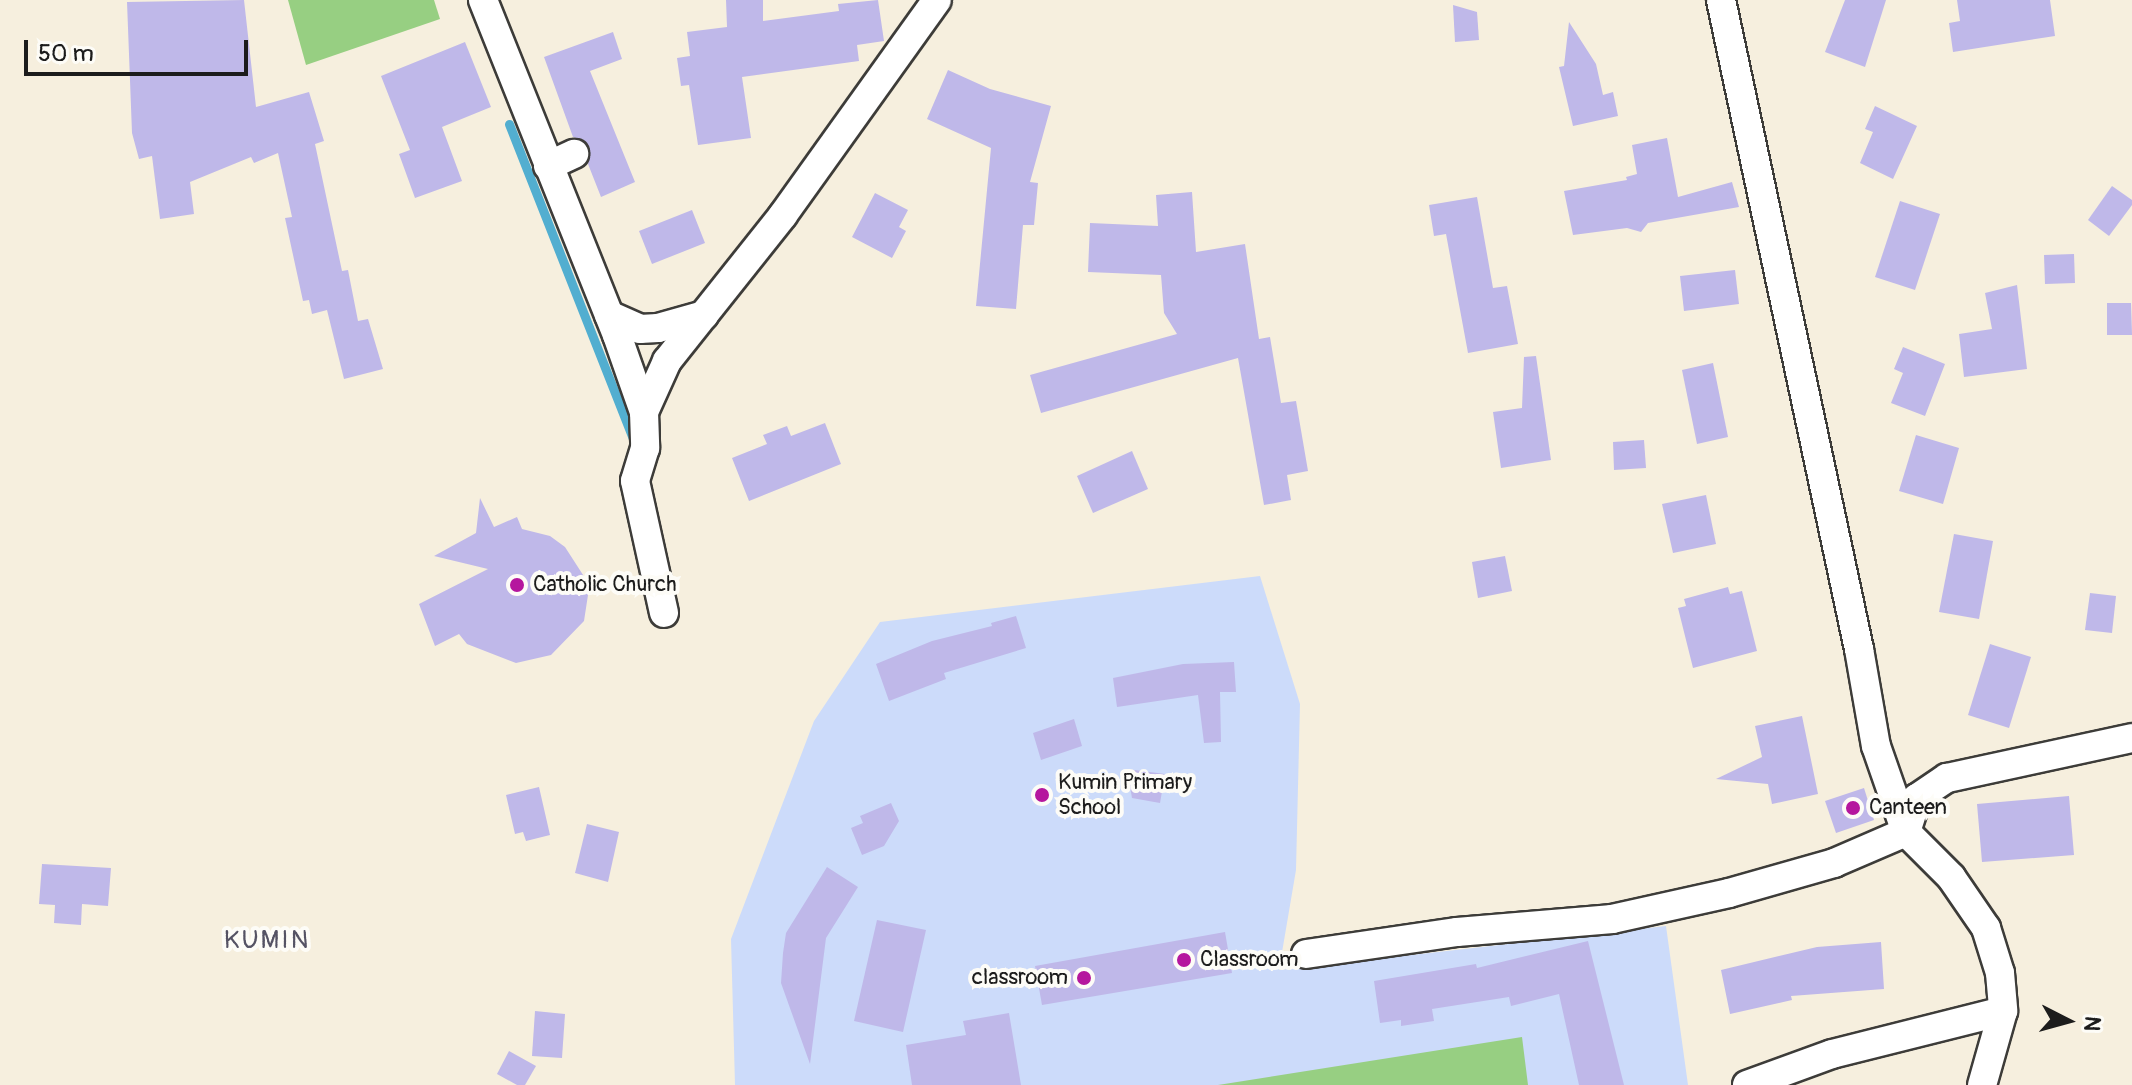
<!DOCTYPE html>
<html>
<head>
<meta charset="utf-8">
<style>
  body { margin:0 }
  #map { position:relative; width:2132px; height:1085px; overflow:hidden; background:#f6efde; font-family:Pangolin,sans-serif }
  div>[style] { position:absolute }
  .built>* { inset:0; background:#ccdbfa }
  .green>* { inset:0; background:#97cf82 }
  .stream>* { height:9px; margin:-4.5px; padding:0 4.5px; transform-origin:4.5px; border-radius:4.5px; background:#52aed0 }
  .building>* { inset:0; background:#bfb8e9 }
  .roads { filter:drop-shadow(2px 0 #3d3c39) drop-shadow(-2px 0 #3d3c39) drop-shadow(0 2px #3d3c39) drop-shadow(0 -2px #3d3c39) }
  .street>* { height:28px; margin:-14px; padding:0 14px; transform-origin:14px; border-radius:14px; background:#fff }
  .dots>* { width:22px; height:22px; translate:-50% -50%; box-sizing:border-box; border:4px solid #fdfcf7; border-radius:50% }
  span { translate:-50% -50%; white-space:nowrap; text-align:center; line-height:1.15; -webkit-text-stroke:8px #fdfcf7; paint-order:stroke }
  .poi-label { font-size:22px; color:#1c1c1c }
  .left { translate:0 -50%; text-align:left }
  .right { translate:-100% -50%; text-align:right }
  .quarter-label { font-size:26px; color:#555364; letter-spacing:2px }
  .north { position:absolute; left:2028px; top:981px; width:80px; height:80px; -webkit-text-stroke:6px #fdfcf7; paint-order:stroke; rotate:96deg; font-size:22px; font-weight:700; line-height:32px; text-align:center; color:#1c1c1c }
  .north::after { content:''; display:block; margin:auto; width:28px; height:36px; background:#1c1c1c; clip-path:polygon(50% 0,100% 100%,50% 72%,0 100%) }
  .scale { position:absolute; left:24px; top:40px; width:224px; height:36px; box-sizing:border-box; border:4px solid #1c1c1c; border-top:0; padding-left:10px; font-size:24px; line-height:28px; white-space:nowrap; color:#1c1c1c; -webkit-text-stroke:6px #fdfcf7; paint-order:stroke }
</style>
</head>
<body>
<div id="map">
  <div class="built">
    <i style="clip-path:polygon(1260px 576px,1300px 704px,1296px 870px,1279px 970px,1666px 926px,1688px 1085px,735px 1085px,731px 939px,814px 721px,880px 622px)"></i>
  </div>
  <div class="green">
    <i style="clip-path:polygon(288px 0,434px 0,440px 19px,306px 65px)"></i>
    <i style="clip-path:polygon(1522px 1037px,1528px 1085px,1218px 1085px)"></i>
  </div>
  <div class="stream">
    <i style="left:509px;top:124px;width:342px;rotate:68.5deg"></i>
  </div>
  <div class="building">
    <i style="clip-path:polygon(244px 0,256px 107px,309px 92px,324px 141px,315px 144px,342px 271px,348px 270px,358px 321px,368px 319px,383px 369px,344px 379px,327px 310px,312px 314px,309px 300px,303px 301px,285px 218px,292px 217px,278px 153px,254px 163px,251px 157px,190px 182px,194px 214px,160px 219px,152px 156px,139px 159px,132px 133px,127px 2px)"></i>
    <i style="clip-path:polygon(726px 0,763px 0,763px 21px,839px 11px,838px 4px,878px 0,884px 41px,857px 45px,859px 61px,742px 77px,751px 138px,698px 145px,689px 85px,681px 86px,677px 58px,690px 56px,687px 32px,727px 27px)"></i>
    <i style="clip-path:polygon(1845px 0,1886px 0,1865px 67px,1825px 52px)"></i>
    <i style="clip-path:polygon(1957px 0,2050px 0,2055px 36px,1953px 52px,1949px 23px,1960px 21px)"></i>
    <i style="clip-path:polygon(1453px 5px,1477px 12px,1479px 40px,1455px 42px)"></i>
    <i style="clip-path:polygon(1569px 22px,1596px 64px,1603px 95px,1613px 92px,1618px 116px,1573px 126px,1559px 67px,1564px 66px)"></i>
    <i style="clip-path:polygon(613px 32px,622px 59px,590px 71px,635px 182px,601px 197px,588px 164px,590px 148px,583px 140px,573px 137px,544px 57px)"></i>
    <i style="clip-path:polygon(465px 42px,491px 107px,442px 127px,462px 181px,415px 198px,399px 154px,410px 150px,381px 76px)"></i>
    <i style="clip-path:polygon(948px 70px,990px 89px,1051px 106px,1030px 182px,1038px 183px,1034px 225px,1023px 225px,1016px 309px,976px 306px,991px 148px,927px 119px)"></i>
    <i style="clip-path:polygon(1875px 106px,1917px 126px,1893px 179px,1860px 163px,1873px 132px,1865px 129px)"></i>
    <i style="clip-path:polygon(1667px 138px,1678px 197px,1732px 182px,1739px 207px,1648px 223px,1641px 232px,1627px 228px,1573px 235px,1564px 191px,1627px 180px,1626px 177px,1637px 174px,1632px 145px)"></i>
    <i style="clip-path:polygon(2112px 186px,2132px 200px,2132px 205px,2109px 236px,2088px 220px)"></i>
    <i style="clip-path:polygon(1192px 192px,1196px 252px,1245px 244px,1259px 339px,1270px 337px,1281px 403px,1296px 401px,1308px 471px,1287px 475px,1291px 500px,1264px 505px,1238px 358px,1041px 413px,1030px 375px,1177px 334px,1164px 313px,1161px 275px,1088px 272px,1090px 223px,1158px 226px,1156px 195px)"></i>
    <i style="clip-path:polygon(875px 193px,908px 210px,899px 227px,906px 231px,892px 258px,852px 237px)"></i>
    <i style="clip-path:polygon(1477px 197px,1493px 288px,1507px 286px,1518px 344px,1468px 353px,1446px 234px,1434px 236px,1429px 205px)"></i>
    <i style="clip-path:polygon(1900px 201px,1940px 214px,1915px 290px,1875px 277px)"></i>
    <i style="clip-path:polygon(692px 210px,705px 243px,652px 264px,639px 231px)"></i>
    <i style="clip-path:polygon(2074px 254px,2075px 283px,2045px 284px,2044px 255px)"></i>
    <i style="clip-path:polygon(1735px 270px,1739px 304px,1684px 311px,1680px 276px)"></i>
    <i style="clip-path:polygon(2017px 285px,2027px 369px,1964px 377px,1959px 334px,1992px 329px,1985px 293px)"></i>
    <i style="clip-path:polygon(2107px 303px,2131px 303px,2132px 335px,2107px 335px)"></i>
    <i style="clip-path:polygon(1903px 347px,1945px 364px,1925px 416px,1891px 403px,1903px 373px,1894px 369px)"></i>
    <i style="clip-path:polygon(1536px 356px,1551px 460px,1501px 468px,1493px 412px,1522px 408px,1524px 357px)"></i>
    <i style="clip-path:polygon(1713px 363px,1728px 437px,1697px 444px,1682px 370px)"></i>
    <i style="clip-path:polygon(825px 423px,841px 464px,749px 501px,732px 458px,767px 444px,763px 435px,787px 426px,791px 436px)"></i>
    <i style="clip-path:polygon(1916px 435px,1959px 448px,1943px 504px,1899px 491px)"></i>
    <i style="clip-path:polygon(1644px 440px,1646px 468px,1614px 470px,1613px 442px)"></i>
    <i style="clip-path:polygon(1132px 451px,1148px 489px,1093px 513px,1077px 476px)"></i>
    <i style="clip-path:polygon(1706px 495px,1716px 544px,1673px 553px,1662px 504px)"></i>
    <i style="clip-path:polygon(480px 498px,494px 527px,517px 517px,522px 529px,550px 536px,565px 547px,585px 578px,588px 595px,584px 621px,551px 655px,516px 663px,467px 644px,459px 634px,435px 646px,419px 604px,488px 569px,434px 556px,476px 533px)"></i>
    <i style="clip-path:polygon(1954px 534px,1993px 541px,1979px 619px,1939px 612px)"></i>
    <i style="clip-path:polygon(1505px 556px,1512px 591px,1478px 598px,1472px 562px)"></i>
    <i style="clip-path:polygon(1728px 587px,1730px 594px,1742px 591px,1757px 651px,1693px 668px,1678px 608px,1686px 606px,1684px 599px)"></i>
    <i style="clip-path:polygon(2090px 593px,2116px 596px,2112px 633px,2085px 630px)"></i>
    <i style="clip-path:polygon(1016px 616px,1026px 648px,944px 673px,946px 679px,889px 701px,876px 664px,932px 641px,992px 626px,991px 623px)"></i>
    <i style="clip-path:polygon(1990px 644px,2031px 657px,2009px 728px,1968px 715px)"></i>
    <i style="clip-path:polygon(1234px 662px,1236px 692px,1220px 692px,1221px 742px,1204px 743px,1198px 695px,1117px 707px,1113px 678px,1183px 664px)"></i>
    <i style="clip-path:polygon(1802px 716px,1818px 794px,1772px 804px,1768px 784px,1716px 779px,1762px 757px,1755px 726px)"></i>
    <i style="clip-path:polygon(1074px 719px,1082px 746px,1041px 760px,1033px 733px)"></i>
    <i style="clip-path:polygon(1127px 769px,1165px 774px,1160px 803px,1132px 798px)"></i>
    <i style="clip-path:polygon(539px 787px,550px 835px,526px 841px,523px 832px,515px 834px,506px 795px)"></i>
    <i style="clip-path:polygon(1864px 788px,1874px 820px,1836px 833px,1825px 801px)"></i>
    <i style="clip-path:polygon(2069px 796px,2074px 855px,1982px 862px,1977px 804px)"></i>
    <i style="clip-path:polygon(891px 803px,899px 821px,884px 846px,862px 855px,851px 828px,863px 823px,860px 816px)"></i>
    <i style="clip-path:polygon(587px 824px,619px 832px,608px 882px,575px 873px)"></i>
    <i style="clip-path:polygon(42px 864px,111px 868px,108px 906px,82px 904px,81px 925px,54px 923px,55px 905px,39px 904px)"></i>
    <i style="clip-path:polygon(827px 867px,858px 887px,826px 938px,810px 1064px,781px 983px,783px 953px,786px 933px)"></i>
    <i style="clip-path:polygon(877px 920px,926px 930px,903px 1032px,854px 1021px)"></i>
    <i style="clip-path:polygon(1225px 932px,1232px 973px,1042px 1005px,1035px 966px)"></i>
    <i style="clip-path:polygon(1588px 941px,1624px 1085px,1579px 1085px,1559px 994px,1511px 1006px,1509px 997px,1432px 1009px,1434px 1021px,1401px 1026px,1401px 1020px,1380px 1023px,1374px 981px,1476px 964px,1477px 968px)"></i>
    <i style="clip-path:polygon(1881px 942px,1884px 989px,1791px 996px,1792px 1000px,1730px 1014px,1721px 970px,1817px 947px)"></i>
    <i style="clip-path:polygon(535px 1011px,565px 1014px,562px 1058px,532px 1056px)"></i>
    <i style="clip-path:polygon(1009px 1013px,1021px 1085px,912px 1085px,906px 1045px,966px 1035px,963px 1021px)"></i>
    <i style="clip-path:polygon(509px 1051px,536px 1066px,525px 1085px,517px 1085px,497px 1074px)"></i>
  </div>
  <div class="roads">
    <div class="street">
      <i style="left:483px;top:0;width:361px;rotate:68.2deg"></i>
      <i style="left:617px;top:335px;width:82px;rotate:70.7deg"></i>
      <i style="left:644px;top:412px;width:36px;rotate:88deg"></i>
      <i style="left:645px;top:448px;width:34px;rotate:107deg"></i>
      <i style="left:635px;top:481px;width:135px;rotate:77.6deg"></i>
      <i style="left:1721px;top:0;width:664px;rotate:78deg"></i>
      <i style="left:1859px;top:649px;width:98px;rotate:80.1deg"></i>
      <i style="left:1876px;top:746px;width:91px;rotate:70.8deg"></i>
      <i style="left:1906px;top:832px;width:64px;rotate:45deg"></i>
      <i style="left:1951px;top:877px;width:62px;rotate:55.5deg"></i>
      <i style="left:1986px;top:928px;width:47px;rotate:72.7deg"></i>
      <i style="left:2000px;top:973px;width:38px;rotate:85deg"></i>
      <i style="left:2003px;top:1011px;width:77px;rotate:105.8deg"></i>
      <i style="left:548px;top:166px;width:29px;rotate:-25deg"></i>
      <i style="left:609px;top:315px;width:34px;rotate:24deg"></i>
      <i style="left:640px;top:329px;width:18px;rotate:-3deg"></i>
      <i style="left:658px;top:328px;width:48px;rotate:-15.8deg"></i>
      <i style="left:644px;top:412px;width:56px;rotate:-65.7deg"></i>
      <i style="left:667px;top:361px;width:186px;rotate:-51.5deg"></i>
      <i style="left:783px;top:215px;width:264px;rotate:-54.4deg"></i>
      <i style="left:1306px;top:954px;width:153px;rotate:-8.3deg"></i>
      <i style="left:1457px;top:932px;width:156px;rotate:-4.8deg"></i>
      <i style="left:1612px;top:919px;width:120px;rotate:-12.5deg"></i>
      <i style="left:1729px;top:893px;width:109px;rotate:-15.9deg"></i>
      <i style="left:1834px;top:863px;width:78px;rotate:-23.3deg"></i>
      <i style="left:1906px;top:832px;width:36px;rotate:-72deg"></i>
      <i style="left:1917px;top:798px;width:36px;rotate:-34deg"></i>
      <i style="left:1947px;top:778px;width:189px;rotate:-12.2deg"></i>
      <i style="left:1747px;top:1085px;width:90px;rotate:-20deg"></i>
      <i style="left:1832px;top:1054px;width:176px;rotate:-14.1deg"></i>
    </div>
  </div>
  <div class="dots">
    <i style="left:517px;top:585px;background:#b5179e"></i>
    <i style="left:1042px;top:795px;background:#b5179e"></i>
    <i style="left:1853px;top:808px;background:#b5179e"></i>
    <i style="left:1184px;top:960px;background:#b5179e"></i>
    <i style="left:1084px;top:978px;background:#b5179e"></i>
  </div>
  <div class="poi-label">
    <span class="left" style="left:533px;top:585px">Catholic Church</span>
    <span class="left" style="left:1058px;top:795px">Kumin Primary<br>School</span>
    <span class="left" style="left:1869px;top:808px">Canteen</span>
    <span class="left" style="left:1200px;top:960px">Classroom</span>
    <span class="right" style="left:1068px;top:978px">classroom</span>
  </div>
  <div class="quarter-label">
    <span style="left:267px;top:941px">KUMIN</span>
  </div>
  <div class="north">N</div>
  <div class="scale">50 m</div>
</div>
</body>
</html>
